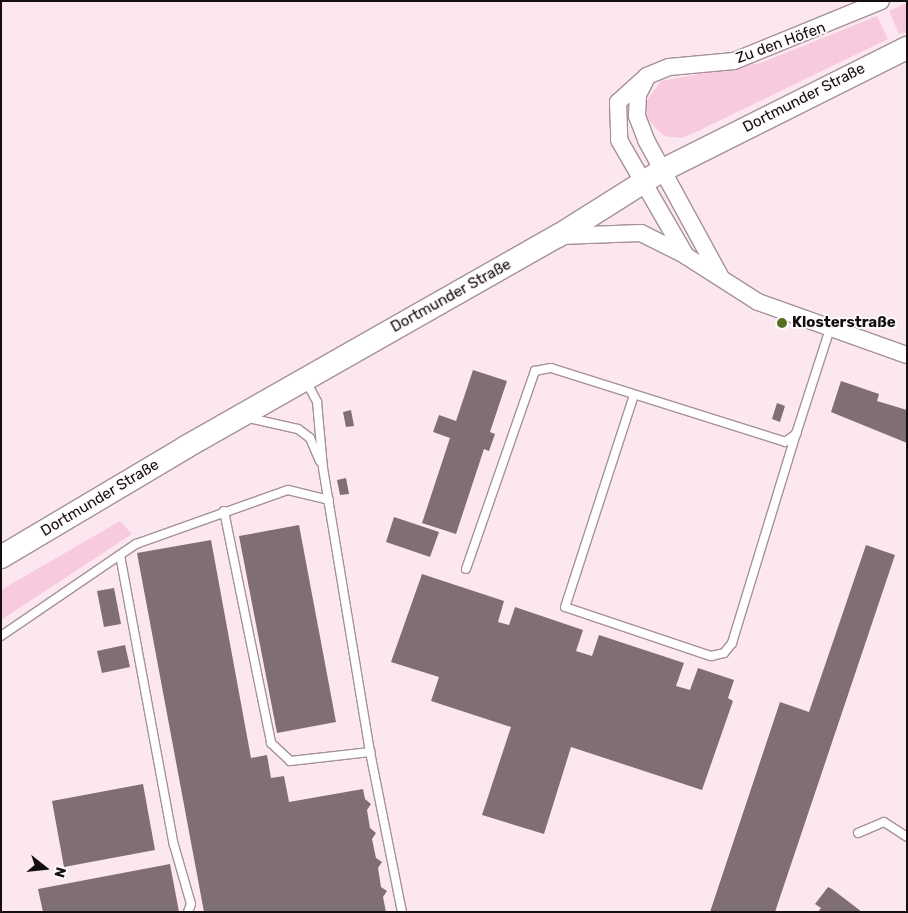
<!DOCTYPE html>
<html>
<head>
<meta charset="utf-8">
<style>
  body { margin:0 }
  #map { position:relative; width:908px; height:913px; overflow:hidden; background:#fce7f0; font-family:Rubik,sans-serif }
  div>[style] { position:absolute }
  .green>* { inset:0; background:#f8cade }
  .building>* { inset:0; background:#806e76 }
  .roads { filter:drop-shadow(1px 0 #a59199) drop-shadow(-1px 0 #a59199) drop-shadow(0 1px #a59199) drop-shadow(0 -1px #a59199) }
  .lane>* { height:8px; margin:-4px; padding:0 4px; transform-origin:4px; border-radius:4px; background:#fff }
  .street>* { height:16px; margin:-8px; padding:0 8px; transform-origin:8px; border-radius:8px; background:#fff }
  .secondary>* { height:22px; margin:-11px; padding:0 11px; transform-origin:11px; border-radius:11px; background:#fff }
  .dots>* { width:14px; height:14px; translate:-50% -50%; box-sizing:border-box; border:2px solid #fefafb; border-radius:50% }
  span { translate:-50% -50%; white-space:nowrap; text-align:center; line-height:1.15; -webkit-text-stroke:4px #fefafb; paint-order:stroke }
  .street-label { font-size:15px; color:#140e11 }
  .poi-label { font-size:15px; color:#140e11; font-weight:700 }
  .left { translate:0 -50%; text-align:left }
  .frame { position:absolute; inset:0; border:2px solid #140e11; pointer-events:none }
  .north { position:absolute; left:20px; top:843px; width:50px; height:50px; -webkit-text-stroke:4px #fefafb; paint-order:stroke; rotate:106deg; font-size:14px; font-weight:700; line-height:20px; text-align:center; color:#140e11 }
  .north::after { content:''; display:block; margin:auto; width:18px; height:22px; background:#140e11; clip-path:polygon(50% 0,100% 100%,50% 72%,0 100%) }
</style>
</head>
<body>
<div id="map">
  <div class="green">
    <i style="clip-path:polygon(907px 3px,907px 32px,899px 34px,889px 11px)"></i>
    <i style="clip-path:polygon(877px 16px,888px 39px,694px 133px,681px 138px,664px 136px,646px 118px,647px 100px,661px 81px,761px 63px)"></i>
    <i style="clip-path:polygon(120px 521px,132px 534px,1px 620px,1px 590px)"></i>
  </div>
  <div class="building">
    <i style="clip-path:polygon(473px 370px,507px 381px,490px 432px,495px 434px,489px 451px,484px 449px,456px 534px,422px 523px,450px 438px,433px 432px,439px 415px,456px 421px)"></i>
    <i style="clip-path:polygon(841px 381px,879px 394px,877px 401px,907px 410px,907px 443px,831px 412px)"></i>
    <i style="clip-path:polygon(777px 403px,785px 406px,780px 422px,772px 419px)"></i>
    <i style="clip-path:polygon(351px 410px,354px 426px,346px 427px,343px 412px)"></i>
    <i style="clip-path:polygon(346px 478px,349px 494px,340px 495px,337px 480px)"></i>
    <i style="clip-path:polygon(394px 517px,439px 532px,430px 557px,386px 542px)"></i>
    <i style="clip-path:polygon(299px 525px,336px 722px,277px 733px,239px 536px)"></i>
    <i style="clip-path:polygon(211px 540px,251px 758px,267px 755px,271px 778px,284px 776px,289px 802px,363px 789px,365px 799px,371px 804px,367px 810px,370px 828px,376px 833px,372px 839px,376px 858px,382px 862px,378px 868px,381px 887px,387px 891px,383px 897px,386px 912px,204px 912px,137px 553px)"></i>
    <i style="clip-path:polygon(866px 545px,895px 555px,775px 912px,710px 912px,780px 702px,809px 712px)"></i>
    <i style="clip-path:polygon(422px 574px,504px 601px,498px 622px,509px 625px,515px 607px,583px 630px,576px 651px,592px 656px,599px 635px,684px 663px,676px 686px,690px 690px,698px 668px,734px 680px,728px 698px,733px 701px,702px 790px,571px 747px,544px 834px,482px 815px,511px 727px,431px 701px,439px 677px,391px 662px)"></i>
    <i style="clip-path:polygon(114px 588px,121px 624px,104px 627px,97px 591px)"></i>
    <i style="clip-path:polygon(125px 645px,130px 667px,102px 673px,97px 651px)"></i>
    <i style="clip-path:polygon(143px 784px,155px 850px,64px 867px,52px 801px)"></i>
    <i style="clip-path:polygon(170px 864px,179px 912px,43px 912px,38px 889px)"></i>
    <i style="clip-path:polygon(828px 887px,832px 889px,862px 912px,818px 912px,821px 908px,815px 904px)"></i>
  </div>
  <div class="roads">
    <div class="lane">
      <i style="left:306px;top:381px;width:24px;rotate:62deg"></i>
      <i style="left:317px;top:402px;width:66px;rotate:84.8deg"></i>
      <i style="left:323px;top:468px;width:288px;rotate:80.6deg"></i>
      <i style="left:370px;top:752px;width:163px;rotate:78.7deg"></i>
      <i style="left:634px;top:395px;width:223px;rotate:108deg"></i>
      <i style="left:565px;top:607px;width:154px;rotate:18.6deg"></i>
      <i style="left:711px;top:656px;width:13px;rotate:-13deg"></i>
      <i style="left:724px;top:653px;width:13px;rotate:-51deg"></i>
      <i style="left:732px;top:643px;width:219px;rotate:-73deg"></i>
      <i style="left:249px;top:418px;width:50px;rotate:12.7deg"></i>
      <i style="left:298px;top:429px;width:15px;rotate:37deg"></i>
      <i style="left:310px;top:438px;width:25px;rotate:67deg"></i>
      <i style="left:224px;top:511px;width:237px;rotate:78.5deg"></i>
      <i style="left:271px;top:743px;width:26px;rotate:43deg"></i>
      <i style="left:290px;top:761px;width:81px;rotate:-6.4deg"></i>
      <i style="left:120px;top:555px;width:295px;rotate:79.5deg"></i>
      <i style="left:174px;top:845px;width:61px;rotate:73.9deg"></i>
      <i style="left:191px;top:904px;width:9px;rotate:111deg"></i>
      <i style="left:466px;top:569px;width:210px;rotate:-70.8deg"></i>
      <i style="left:535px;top:371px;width:16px;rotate:-11deg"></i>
      <i style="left:551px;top:368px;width:245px;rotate:17.5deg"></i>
      <i style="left:785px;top:442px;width:14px;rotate:-36deg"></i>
      <i style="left:796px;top:434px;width:110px;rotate:-72.1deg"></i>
      <i style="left:1px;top:636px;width:163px;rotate:-34.3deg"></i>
      <i style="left:136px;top:544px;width:161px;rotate:-19.6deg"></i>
      <i style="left:288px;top:490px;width:42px;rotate:13.7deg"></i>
      <i style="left:858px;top:833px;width:28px;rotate:-23deg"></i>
      <i style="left:884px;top:822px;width:27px;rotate:33deg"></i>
    </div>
    <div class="street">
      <i style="left:881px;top:1px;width:159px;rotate:157.8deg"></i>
      <i style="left:734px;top:61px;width:65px;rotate:174.7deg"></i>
      <i style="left:669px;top:67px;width:24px;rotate:158deg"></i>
      <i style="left:647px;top:76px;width:39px;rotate:138deg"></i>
      <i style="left:618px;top:102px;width:38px;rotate:88deg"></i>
      <i style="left:619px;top:140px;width:134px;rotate:60deg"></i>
      <i style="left:686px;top:256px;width:85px;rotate:32.6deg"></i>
      <i style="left:758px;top:302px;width:158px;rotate:19.6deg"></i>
      <i style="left:646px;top:79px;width:18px;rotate:117deg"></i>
      <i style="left:638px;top:95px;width:21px;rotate:93deg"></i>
      <i style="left:637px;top:116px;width:26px;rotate:69deg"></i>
      <i style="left:646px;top:140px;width:155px;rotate:61.4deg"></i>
      <i style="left:561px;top:236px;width:80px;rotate:-2.1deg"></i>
      <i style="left:641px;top:233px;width:47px;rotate:26.6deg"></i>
    </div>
    <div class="secondary">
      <i style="left:1px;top:557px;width:215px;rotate:-30.7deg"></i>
      <i style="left:186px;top:447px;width:428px;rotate:-29.6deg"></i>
      <i style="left:558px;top:236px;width:124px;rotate:-32.2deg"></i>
      <i style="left:663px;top:170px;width:273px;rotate:-26.6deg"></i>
    </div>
  </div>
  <div class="dots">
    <i style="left:782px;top:323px;background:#546f22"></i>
  </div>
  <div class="street-label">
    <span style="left:781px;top:43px;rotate:-20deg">Zu den Höfen</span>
    <span style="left:804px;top:98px;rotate:-27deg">Dortmunder Straße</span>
    <span style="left:451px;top:296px;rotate:-29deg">Dortmunder Straße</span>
    <span style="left:100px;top:498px;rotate:-31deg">Dortmunder Straße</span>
  </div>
  <div class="poi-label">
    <span class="left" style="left:792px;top:323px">Klosterstraße</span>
  </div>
  <div class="frame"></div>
  <div class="north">N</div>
</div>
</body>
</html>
